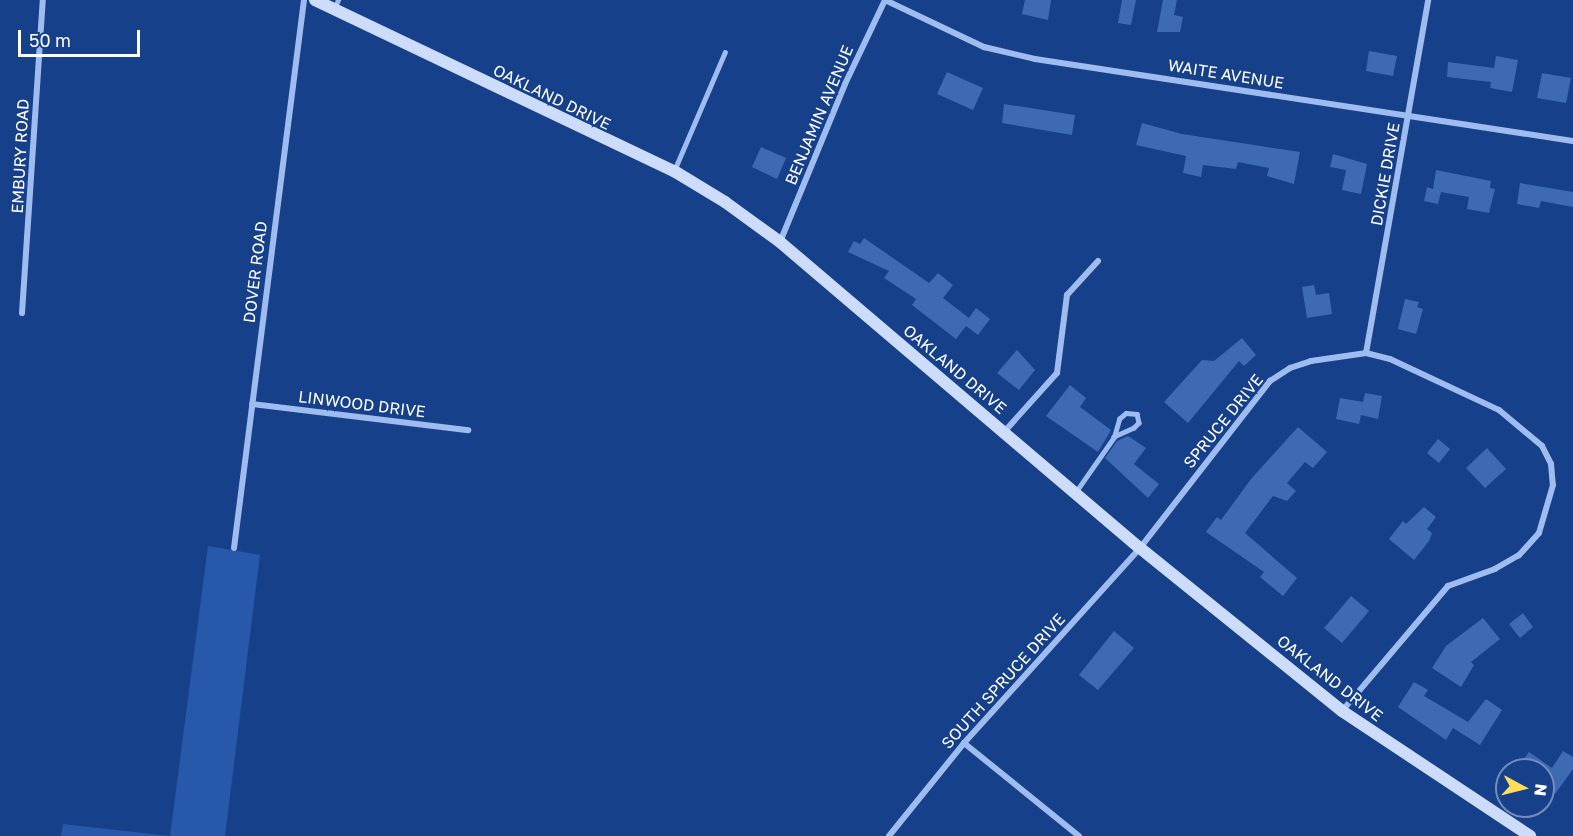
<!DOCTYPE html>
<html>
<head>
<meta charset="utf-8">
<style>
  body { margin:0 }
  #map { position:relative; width:1573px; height:836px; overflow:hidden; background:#16408a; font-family:"Golos Text",sans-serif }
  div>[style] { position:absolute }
  .green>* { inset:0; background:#2858a9 }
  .building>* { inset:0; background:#3e69b3 }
  .service>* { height:4.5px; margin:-2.25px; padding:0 2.25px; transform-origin:2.25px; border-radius:2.25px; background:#9ebcef }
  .minor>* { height:6px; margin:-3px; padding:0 3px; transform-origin:3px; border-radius:3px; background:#9ebcef }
  .secondary>* { height:12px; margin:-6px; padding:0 6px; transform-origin:6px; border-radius:6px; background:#ccdcfa }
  span { translate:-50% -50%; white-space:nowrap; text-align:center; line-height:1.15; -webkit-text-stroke:4.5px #16408a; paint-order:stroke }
  .street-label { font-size:16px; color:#fff }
  .north { position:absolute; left:1495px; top:758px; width:60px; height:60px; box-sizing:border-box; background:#16408a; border:2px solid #738cb9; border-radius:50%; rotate:97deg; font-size:16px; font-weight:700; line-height:24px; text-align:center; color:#fff }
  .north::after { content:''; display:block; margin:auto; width:21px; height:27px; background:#ffdd5c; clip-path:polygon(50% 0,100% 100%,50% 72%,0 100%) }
  .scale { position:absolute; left:18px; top:30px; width:122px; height:27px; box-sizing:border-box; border:3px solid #fff; border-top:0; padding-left:8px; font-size:18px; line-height:21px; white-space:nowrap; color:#fff; -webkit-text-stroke:4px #16408a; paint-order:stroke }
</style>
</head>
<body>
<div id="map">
  <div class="green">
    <i style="clip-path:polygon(208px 546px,260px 555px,225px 836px,170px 836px)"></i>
    <i style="clip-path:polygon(63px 824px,169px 836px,61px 836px)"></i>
  </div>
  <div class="building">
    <i style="clip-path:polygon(1025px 0,1051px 0,1048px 20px,1022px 14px)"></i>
    <i style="clip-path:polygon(1122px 0,1136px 0,1131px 25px,1118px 23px)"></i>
    <i style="clip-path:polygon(1163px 0,1177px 0,1174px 15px,1183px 17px,1180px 32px,1157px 32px)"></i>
    <i style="clip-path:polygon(1369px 51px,1397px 56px,1393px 76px,1366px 71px)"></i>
    <i style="clip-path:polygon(1496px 56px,1518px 60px,1512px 92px,1490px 88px,1491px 82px,1447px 77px,1448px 62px,1494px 68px)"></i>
    <i style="clip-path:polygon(947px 72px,983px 88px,973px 110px,937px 94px)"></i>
    <i style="clip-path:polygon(1542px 73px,1571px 78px,1566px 103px,1537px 98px)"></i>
    <i style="clip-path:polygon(1004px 104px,1075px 115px,1072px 135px,1002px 123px)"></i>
    <i style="clip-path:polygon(1142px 123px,1182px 134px,1300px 152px,1294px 184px,1267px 176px,1269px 168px,1238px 162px,1236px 169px,1203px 165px,1201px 177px,1183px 173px,1186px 156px,1136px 145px)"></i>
    <i style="clip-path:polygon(761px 147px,786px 158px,777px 179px,752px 167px)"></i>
    <i style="clip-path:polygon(1333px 154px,1367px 164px,1361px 194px,1342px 190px,1346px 170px,1330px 167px)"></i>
    <i style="clip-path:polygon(1436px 170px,1491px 181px,1490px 188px,1495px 189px,1489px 213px,1467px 209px,1469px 197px,1441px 192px,1438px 204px,1424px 201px,1427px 187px,1433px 189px)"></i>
    <i style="clip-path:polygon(1520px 183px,1573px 192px,1573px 207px,1541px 201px,1539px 208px,1517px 204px)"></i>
    <i style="clip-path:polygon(864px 238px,929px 283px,938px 273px,953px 285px,943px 298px,969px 318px,976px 308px,990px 319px,978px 335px,966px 326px,956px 339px,912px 305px,916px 299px,884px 278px,889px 271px,848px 252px,854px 241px,860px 244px)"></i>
    <i style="clip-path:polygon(1314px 285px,1316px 295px,1329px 293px,1332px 314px,1307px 318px,1302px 287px)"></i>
    <i style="clip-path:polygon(1405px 299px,1419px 302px,1417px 307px,1423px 309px,1416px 334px,1398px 329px)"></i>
    <i style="clip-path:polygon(1242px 338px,1256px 355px,1244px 366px,1239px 361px,1188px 423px,1164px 402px,1202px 360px,1214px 361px)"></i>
    <i style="clip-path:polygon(1017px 350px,1035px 370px,1019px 390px,997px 373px)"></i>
    <i style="clip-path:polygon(1070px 385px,1086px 398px,1080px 407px,1111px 430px,1098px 452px,1046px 416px)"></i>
    <i style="clip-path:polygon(1365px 393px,1382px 396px,1378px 419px,1361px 415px,1359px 424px,1336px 419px,1340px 398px,1363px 402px)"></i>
    <i style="clip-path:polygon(1298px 427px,1327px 452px,1313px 468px,1305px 462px,1287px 483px,1296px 491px,1287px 501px,1273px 496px,1245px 533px,1297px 578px,1283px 596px,1260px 577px,1264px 572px,1206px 532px,1217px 517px,1221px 520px,1251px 479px)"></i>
    <i style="clip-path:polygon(1128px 436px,1146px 448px,1134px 464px,1159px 484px,1148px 498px,1105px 458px,1117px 441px)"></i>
    <i style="clip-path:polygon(1438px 439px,1450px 449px,1439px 463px,1427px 453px)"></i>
    <i style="clip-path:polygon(1487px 448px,1506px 469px,1485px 488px,1466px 468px)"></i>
    <i style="clip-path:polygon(1424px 507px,1436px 517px,1427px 529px,1432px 533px,1429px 541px,1414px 560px,1389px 539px,1403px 521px,1406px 524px)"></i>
    <i style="clip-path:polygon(1351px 596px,1369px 611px,1342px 643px,1324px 628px)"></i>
    <i style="clip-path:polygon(1523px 613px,1533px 627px,1520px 638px,1509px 624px)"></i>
    <i style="clip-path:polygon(1483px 618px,1500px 639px,1471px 662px,1474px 665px,1461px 687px,1432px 668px,1446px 646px)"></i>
    <i style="clip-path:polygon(1114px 631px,1134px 648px,1098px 690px,1079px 675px)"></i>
    <i style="clip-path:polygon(1414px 682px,1428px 690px,1424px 696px,1468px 722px,1486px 699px,1502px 710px,1480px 745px,1453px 728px,1446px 740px,1398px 707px)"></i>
    <i style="clip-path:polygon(1563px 751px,1573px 757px,1573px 769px,1555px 794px,1543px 787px,1543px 770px,1516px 770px,1529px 752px,1552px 768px)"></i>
  </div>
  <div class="service">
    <i style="left:334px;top:9px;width:10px;rotate:-66deg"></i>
    <i style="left:674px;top:171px;width:129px;rotate:-66.8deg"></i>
    <i style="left:1075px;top:493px;width:68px;rotate:-55.1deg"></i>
    <i style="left:1114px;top:437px;width:19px;rotate:-74deg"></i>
    <i style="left:1119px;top:419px;width:9px;rotate:-41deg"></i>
    <i style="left:1126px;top:413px;width:11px;rotate:5deg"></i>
    <i style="left:1137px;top:414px;width:9px;rotate:77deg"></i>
    <i style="left:1139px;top:423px;width:7px;rotate:135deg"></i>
    <i style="left:1134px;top:428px;width:22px;rotate:156deg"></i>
  </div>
  <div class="minor">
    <i style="left:780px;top:242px;width:171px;rotate:-67.6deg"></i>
    <i style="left:845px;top:84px;width:93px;rotate:-64.5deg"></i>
    <i style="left:885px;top:0;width:110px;rotate:25.4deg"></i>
    <i style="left:984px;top:47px;width:52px;rotate:13.2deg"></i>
    <i style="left:1035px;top:59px;width:544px;rotate:8.67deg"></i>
    <i style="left:22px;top:313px;width:314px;rotate:-86.2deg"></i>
    <i style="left:1366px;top:353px;width:358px;rotate:-80deg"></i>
    <i style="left:252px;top:404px;width:218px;rotate:6.9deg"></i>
    <i style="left:1004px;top:432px;width:79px;rotate:-48.1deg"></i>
    <i style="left:1057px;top:373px;width:79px;rotate:-82.7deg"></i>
    <i style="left:1067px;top:295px;width:46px;rotate:-47.6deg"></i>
    <i style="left:234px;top:548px;width:552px;rotate:-82.72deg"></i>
    <i style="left:964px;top:743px;width:148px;rotate:39deg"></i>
    <i style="left:889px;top:836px;width:119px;rotate:-51.1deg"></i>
    <i style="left:964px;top:743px;width:263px;rotate:-47.9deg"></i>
    <i style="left:1140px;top:548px;width:212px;rotate:-52.1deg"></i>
    <i style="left:1270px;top:381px;width:24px;rotate:-33deg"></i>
    <i style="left:1290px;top:368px;width:22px;rotate:-18deg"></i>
    <i style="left:1311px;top:361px;width:56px;rotate:-8.3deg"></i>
    <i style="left:1366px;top:353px;width:25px;rotate:14deg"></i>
    <i style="left:1390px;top:359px;width:120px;rotate:25.1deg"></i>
    <i style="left:1499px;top:410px;width:56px;rotate:39.9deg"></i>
    <i style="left:1542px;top:446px;width:20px;rotate:63deg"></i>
    <i style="left:1551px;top:464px;width:21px;rotate:85deg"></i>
    <i style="left:1553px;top:485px;width:50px;rotate:106.3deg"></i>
    <i style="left:1539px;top:533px;width:30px;rotate:132deg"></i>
    <i style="left:1519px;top:555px;width:28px;rotate:150deg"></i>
    <i style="left:1495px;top:569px;width:50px;rotate:160.1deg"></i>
    <i style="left:1448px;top:586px;width:164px;rotate:130.3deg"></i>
  </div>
  <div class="secondary">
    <i style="left:315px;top:0;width:398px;rotate:25.5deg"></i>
    <i style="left:674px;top:171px;width:60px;rotate:31.3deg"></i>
    <i style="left:725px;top:202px;width:68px;rotate:36deg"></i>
    <i style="left:780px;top:242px;width:472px;rotate:40.4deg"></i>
    <i style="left:1140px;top:548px;width:260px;rotate:38.9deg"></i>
    <i style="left:1342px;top:711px;width:226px;rotate:33.6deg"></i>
  </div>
  <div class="street-label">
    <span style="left:1226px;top:74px;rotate:9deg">WAITE AVENUE</span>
    <span style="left:552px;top:97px;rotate:26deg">OAKLAND DRIVE</span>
    <span style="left:819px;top:115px;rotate:-67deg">BENJAMIN AVENUE</span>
    <span style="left:20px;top:156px;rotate:-87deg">EMBURY ROAD</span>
    <span style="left:1385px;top:174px;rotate:-80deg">DICKIE DRIVE</span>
    <span style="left:255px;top:272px;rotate:-83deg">DOVER ROAD</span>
    <span style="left:955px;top:369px;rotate:40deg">OAKLAND DRIVE</span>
    <span style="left:362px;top:404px;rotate:7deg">LINWOOD DRIVE</span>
    <span style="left:1223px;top:421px;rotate:-51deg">SPRUCE DRIVE</span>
    <span style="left:1330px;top:678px;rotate:38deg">OAKLAND DRIVE</span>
    <span style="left:1003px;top:681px;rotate:-48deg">SOUTH SPRUCE DRIVE</span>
  </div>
  <div class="north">N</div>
  <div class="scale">50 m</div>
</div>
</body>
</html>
